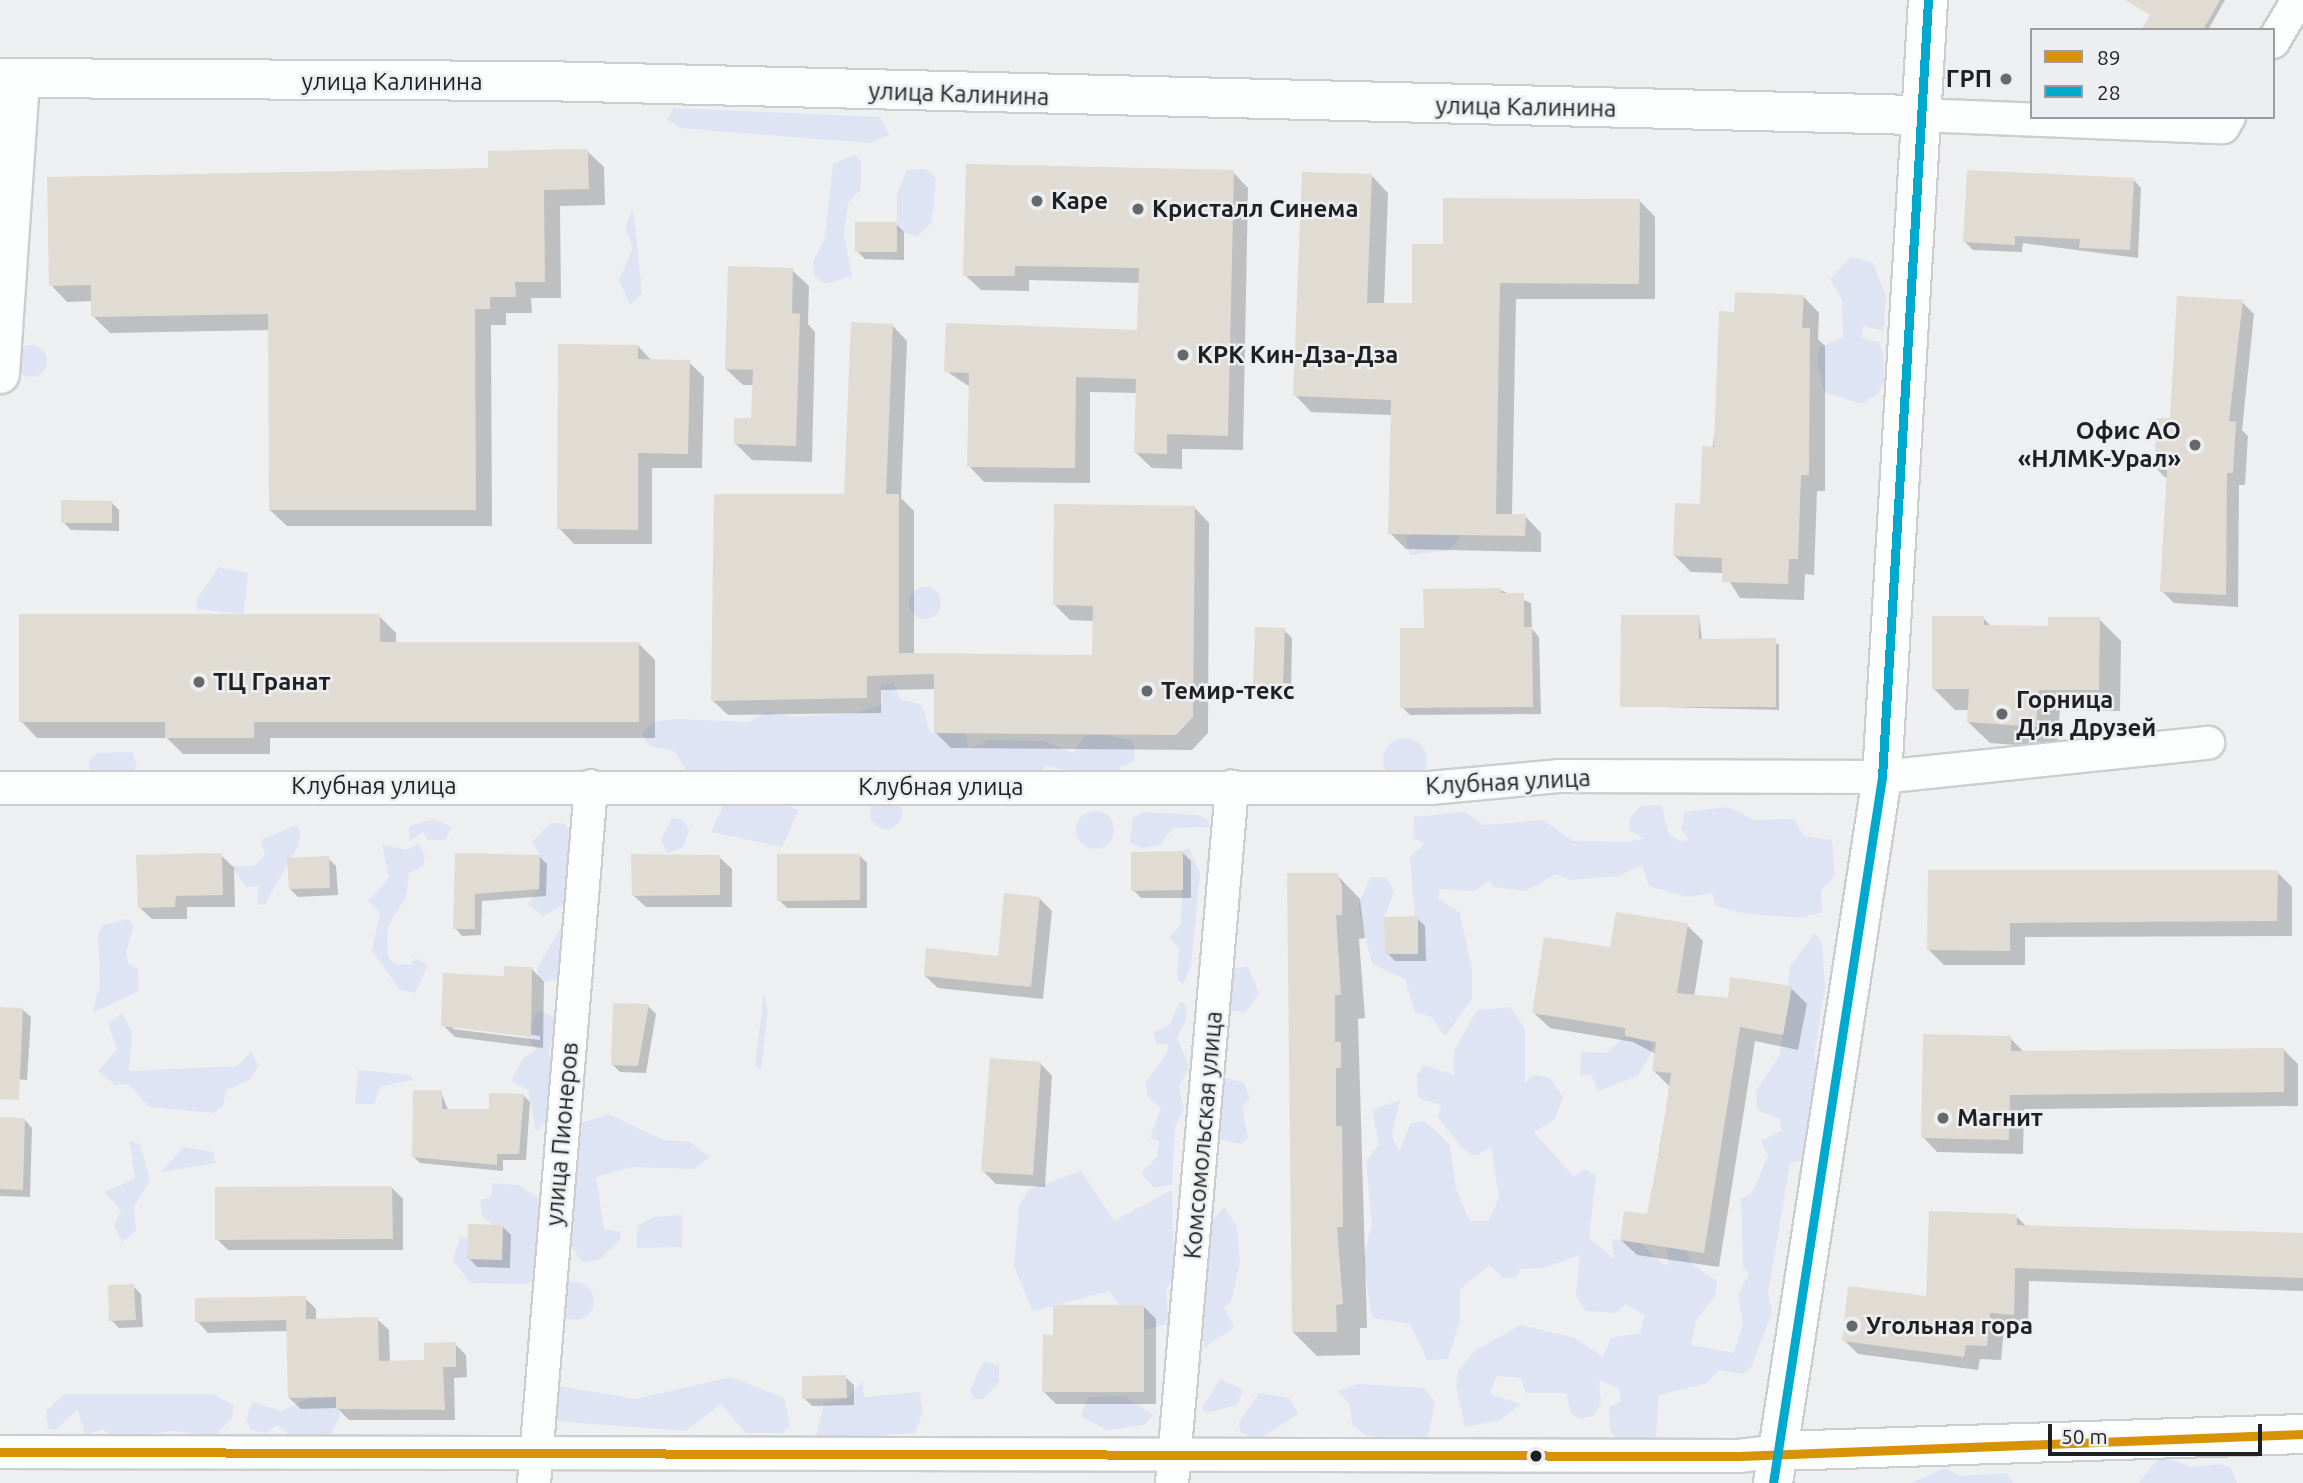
<!DOCTYPE html>
<html>
<head>
<meta charset="utf-8">
<style>
  body { margin:0 }
  #map { position:relative; width:2303px; height:1483px; overflow:hidden; background:#eeeff1; font-family:Ubuntu,sans-serif }
  div>[style] { position:absolute }
  .green>* { inset:0; background:#dee4f4 }
  .round { border-radius:50% }
  .shadow>* { inset:0; background:#0003 }
  .building>* { inset:0; background:#e0dcd4 }
  .roads { filter:drop-shadow(2px 0 #cccdce) drop-shadow(-2px 0 #cccdce) drop-shadow(0 2px #cccdce) drop-shadow(0 -2px #cccdce) }
  .street>* { height:32px; margin:-16px; padding:0 16px; transform-origin:16px; border-radius:16px; background:#fcfdfd }
  .secondary>* { height:38px; margin:-19px; padding:0 19px; transform-origin:19px; border-radius:19px; background:#fcfdfd }
  .bus-1>* { height:9px; margin:-4.5px; padding:0 4.5px; transform-origin:4.5px; border-radius:4.5px; background:#d79205 }
  .bus-2>* { height:9px; margin:-4.5px; padding:0 4.5px; transform-origin:4.5px; border-radius:4.5px; background:#00a9ce }
  .dots>* { width:19px; height:19px; translate:-50% -50%; box-sizing:border-box; border:4px solid #edeef2; border-radius:50% }
  span { translate:-50% -50%; white-space:nowrap; text-align:center; line-height:1.15; -webkit-text-stroke:5px #edeef2; paint-order:stroke }
  .poi-label { font-size:24px; color:#1f2021; font-weight:700 }
  .right { translate:-100% -50%; text-align:right }
  .left { translate:0 -50%; text-align:left }
  .street-label { font-size:24px; color:#1f2021 }
  .legend { position:absolute; left:2030px; top:28px; width:245px; height:91px; box-sizing:border-box; background:#edeef2; border:2px solid #9b9c9e; margin:0; padding:9px 12px; list-style:none; font-size:21px; color:#1f2021 }
  .legend li { display:flex; align-items:center; gap:14px; height:35px }
  .legend b { width:35px; border:2px solid #9b9c9e }
  .scale { position:absolute; left:2048px; top:1424px; width:214px; height:32px; box-sizing:border-box; border:4px solid #1f2021; border-top:0; padding-left:9px; font-size:21px; line-height:24px; white-space:nowrap; color:#1f2021; -webkit-text-stroke:5px #edeef2; paint-order:stroke }
</style>
</head>
<body>
<div id="map">
  <div class="green">
    <i style="clip-path:polygon(674px 108px,880px 117px,889px 135px,870px 143px,680px 128px,667px 119px)"></i>
    <i style="clip-path:polygon(854px 155px,861px 160px,861px 189px,848px 203px,844px 235px,852px 276px,825px 284px,814px 275px,813px 262px,825px 237px,833px 164px)"></i>
    <i style="clip-path:polygon(907px 170px,926px 169px,936px 179px,932px 222px,917px 237px,897px 230px,897px 193px)"></i>
    <i style="clip-path:polygon(633px 209px,642px 293px,630px 305px,619px 280px,633px 247px,625px 227px)"></i>
    <i style="clip-path:polygon(1851px 257px,1873px 263px,1886px 295px,1884px 331px,1863px 326px,1862px 338px,1879px 342px,1883px 353px,1884px 380px,1878px 394px,1861px 404px,1824px 392px,1817px 360px,1820px 347px,1843px 337px,1842px 300px,1830px 279px)"></i>
    <i class="round" style="left:15px;top:345px;width:32px;height:32px"></i>
    <i style="clip-path:polygon(1415px 534px,1458px 535px,1459px 540px,1447px 551px,1410px 555px,1405px 537px)"></i>
    <i style="clip-path:polygon(219px 567px,248px 573px,244px 614px,197px 609px,196px 600px)"></i>
    <i class="round" style="left:909px;top:587px;width:32px;height:32px"></i>
    <i style="clip-path:polygon(893px 683px,900px 699px,922px 705px,930px 732px,965px 734px,969px 749px,990px 740px,1045px 741px,1073px 753px,1085px 735px,1104px 735px,1133px 741px,1135px 761px,1120px 767px,1120px 781px,1046px 766px,1037px 775px,938px 778px,935px 770px,931px 776px,770px 771px,752px 777px,726px 769px,717px 775px,688px 773px,674px 751px,649px 746px,642px 733px,653px 722px,675px 719px,749px 722px,766px 712px,793px 717px,858px 713px,882px 704px,881px 685px)"></i>
    <i class="round" style="left:1383px;top:738px;width:44px;height:44px"></i>
    <i style="clip-path:polygon(132px 752px,137px 765px,130px 779px,90px 774px,89px 761px,98px 753px)"></i>
    <i style="clip-path:polygon(754px 795px,799px 810px,782px 847px,711px 832px,725px 802px)"></i>
    <i class="round" style="left:870px;top:797px;width:32px;height:32px"></i>
    <i style="clip-path:polygon(1661px 805px,1669px 834px,1679px 841px,1689px 840px,1681px 828px,1685px 812px,1728px 807px,1754px 820px,1794px 819px,1804px 836px,1832px 840px,1835px 876px,1821px 890px,1822px 912px,1800px 918px,1742px 913px,1716px 906px,1712px 893px,1687px 897px,1649px 886px,1642px 865px,1619px 876px,1570px 880px,1557px 874px,1525px 891px,1493px 887px,1490px 880px,1474px 891px,1440px 889px,1438px 898px,1460px 913px,1472px 969px,1472px 999px,1445px 1036px,1431px 1017px,1415px 1012px,1405px 979px,1372px 964px,1358px 905px,1371px 877px,1387px 878px,1394px 893px,1384px 917px,1385px 954px,1418px 953px,1410px 857px,1425px 843px,1413px 838px,1414px 817px,1464px 812px,1484px 825px,1543px 820px,1573px 841px,1628px 842px,1644px 838px,1629px 830px,1630px 817px,1641px 806px)"></i>
    <i class="round" style="left:1076px;top:811px;width:38px;height:38px"></i>
    <i style="clip-path:polygon(1143px 812px,1197px 815px,1209px 820px,1209px 827px,1173px 828px,1160px 845px,1143px 848px,1130px 843px,1133px 818px)"></i>
    <i style="clip-path:polygon(672px 818px,684px 820px,689px 830px,683px 848px,667px 853px,661px 840px)"></i>
    <i style="clip-path:polygon(434px 819px,452px 827px,445px 840px,427px 840px,424px 832px,409px 841px,409px 826px)"></i>
    <i style="clip-path:polygon(550px 823px,563px 823px,572px 834px,569px 902px,543px 916px,528px 904px,539px 889px,540px 855px,532px 842px)"></i>
    <i style="clip-path:polygon(296px 825px,301px 832px,297px 848px,265px 904px,257px 905px,259px 886px,246px 887px,231px 866px,254px 866px,265px 855px,261px 840px)"></i>
    <i style="clip-path:polygon(382px 844px,406px 850px,419px 844px,425px 855px,423px 866px,409px 873px,406px 897px,387px 928px,388px 956px,395px 964px,411px 965px,415px 958px,428px 965px,415px 993px,400px 990px,372px 951px,380px 912px,368px 901px,389px 878px)"></i>
    <i style="clip-path:polygon(1189px 848px,1200px 873px,1191px 966px,1183px 985px,1177px 978px,1179px 948px,1169px 938px,1181px 924px,1183px 851px)"></i>
    <i style="clip-path:polygon(128px 919px,133px 927px,126px 952px,128px 963px,138px 969px,138px 992px,93px 1012px,100px 984px,98px 934px,103px 925px)"></i>
    <i style="clip-path:polygon(562px 926px,568px 930px,567px 977px,540px 983px,537px 968px)"></i>
    <i style="clip-path:polygon(1815px 933px,1822px 943px,1825px 987px,1814px 1056px,1824px 1078px,1810px 1159px,1790px 1163px,1768px 1293px,1772px 1313px,1751px 1367px,1743px 1374px,1719px 1370px,1707px 1383px,1659px 1395px,1656px 1437px,1648px 1445px,1618px 1440px,1610px 1430px,1609px 1407px,1621px 1401px,1619px 1389px,1599px 1380px,1601px 1403px,1594px 1415px,1581px 1419px,1571px 1414px,1566px 1393px,1526px 1393px,1521px 1378px,1496px 1376px,1490px 1394px,1521px 1404px,1500px 1420px,1465px 1427px,1456px 1387px,1458px 1371px,1476px 1350px,1521px 1325px,1575px 1338px,1603px 1357px,1611px 1338px,1640px 1333px,1645px 1316px,1626px 1304px,1616px 1313px,1585px 1311px,1576px 1295px,1580px 1255px,1544px 1268px,1520px 1269px,1516px 1278px,1503px 1278px,1490px 1265px,1460px 1289px,1460px 1320px,1448px 1359px,1427px 1360px,1410px 1324px,1372px 1318px,1363px 1261px,1372px 1223px,1366px 1161px,1379px 1145px,1372px 1110px,1400px 1100px,1392px 1135px,1399px 1152px,1410px 1124px,1424px 1121px,1439px 1134px,1450px 1145px,1456px 1189px,1470px 1221px,1489px 1221px,1499px 1197px,1491px 1147px,1475px 1156px,1463px 1149px,1438px 1118px,1441px 1105px,1418px 1098px,1417px 1075px,1423px 1065px,1454px 1075px,1454px 1051px,1477px 1010px,1510px 1007px,1525px 1029px,1525px 1083px,1533px 1075px,1549px 1077px,1563px 1097px,1555px 1119px,1534px 1132px,1573px 1176px,1586px 1169px,1596px 1176px,1589px 1238px,1614px 1259px,1612px 1239px,1641px 1243px,1664px 1265px,1669px 1263px,1666px 1247px,1685px 1250px,1694px 1266px,1717px 1281px,1715px 1296px,1696px 1320px,1691px 1345px,1734px 1353px,1743px 1323px,1738px 1295px,1749px 1274px,1743px 1267px,1741px 1199px,1752px 1193px,1768px 1156px,1761px 1141px,1782px 1131px,1780px 1119px,1757px 1110px,1756px 1091px,1780px 1055px,1790px 967px)"></i>
    <i style="clip-path:polygon(1248px 966px,1259px 994px,1245px 1012px,1232px 1011px,1227px 1007px,1229px 970px)"></i>
    <i style="clip-path:polygon(764px 992px,768px 1011px,761px 1069px,755px 1067px)"></i>
    <i style="clip-path:polygon(1180px 1002px,1187px 1005px,1186px 1020px,1177px 1038px,1189px 1067px,1179px 1087px,1184px 1110px,1175px 1126px,1172px 1185px,1154px 1188px,1141px 1173px,1157px 1157px,1159px 1141px,1150px 1137px,1161px 1108px,1147px 1096px,1146px 1082px,1167px 1053px,1168px 1044px,1157px 1044px,1153px 1032px,1169px 1026px)"></i>
    <i style="clip-path:polygon(537px 1010px,556px 1017px,558px 1029px,548px 1051px,556px 1069px,550px 1117px,536px 1131px,528px 1090px,511px 1081px,523px 1058px,537px 1050px,527px 1037px)"></i>
    <i style="clip-path:polygon(122px 1013px,132px 1032px,129px 1071px,237px 1066px,252px 1051px,258px 1067px,250px 1080px,226px 1090px,223px 1106px,213px 1113px,149px 1107px,129px 1084px,115px 1085px,98px 1071px,117px 1050px,108px 1023px)"></i>
    <i style="clip-path:polygon(1625px 1036px,1652px 1042px,1651px 1053px,1638px 1076px,1598px 1091px,1591px 1075px,1580px 1075px,1581px 1052px,1607px 1053px)"></i>
    <i style="clip-path:polygon(358px 1070px,411px 1075px,413px 1080px,381px 1086px,374px 1104px,355px 1104px)"></i>
    <i style="clip-path:polygon(1217px 1075px,1244px 1083px,1250px 1097px,1242px 1108px,1248px 1138px,1241px 1144px,1214px 1138px)"></i>
    <i style="clip-path:polygon(608px 1114px,663px 1140px,690px 1142px,710px 1157px,693px 1169px,631px 1167px,596px 1177px,604px 1229px,621px 1232px,621px 1239px,599px 1260px,582px 1262px,560px 1230px,563px 1129px)"></i>
    <i style="clip-path:polygon(130px 1141px,140px 1144px,150px 1180px,134px 1207px,136px 1231px,122px 1242px,114px 1226px,121px 1210px,104px 1192px,135px 1179px)"></i>
    <i style="clip-path:polygon(184px 1147px,213px 1152px,216px 1163px,160px 1172px)"></i>
    <i style="clip-path:polygon(1081px 1171px,1114px 1221px,1172px 1190px,1174px 1278px,1166px 1289px,1168px 1316px,1176px 1314px,1172px 1323px,1144px 1330px,1144px 1305px,1119px 1305px,1109px 1291px,1034px 1311px,1029px 1303px,1014px 1266px,1019px 1206px,1028px 1190px)"></i>
    <i style="clip-path:polygon(493px 1183px,519px 1185px,539px 1199px,548px 1223px,538px 1278px,526px 1284px,470px 1283px,453px 1260px,460px 1236px,467px 1239px,467px 1259px,502px 1256px,503px 1233px,482px 1216px,480px 1200px,491px 1197px)"></i>
    <i style="clip-path:polygon(1224px 1207px,1237px 1226px,1240px 1262px,1231px 1302px,1224px 1307px,1234px 1327px,1204px 1348px,1198px 1303px,1208px 1283px,1210px 1224px)"></i>
    <i style="clip-path:polygon(682px 1215px,682px 1247px,637px 1248px,637px 1226px,654px 1217px)"></i>
    <i class="round" style="left:556px;top:1282px;width:38px;height:38px"></i>
    <i style="clip-path:polygon(984px 1361px,999px 1366px,999px 1382px,983px 1399px,974px 1399px,970px 1390px)"></i>
    <i style="clip-path:polygon(731px 1377px,784px 1398px,790px 1424px,783px 1433px,746px 1433px,721px 1404px,685px 1431px,555px 1421px,557px 1386px,636px 1399px)"></i>
    <i style="clip-path:polygon(1220px 1379px,1243px 1390px,1237px 1405px,1206px 1413px,1202px 1408px)"></i>
    <i style="clip-path:polygon(863px 1381px,864px 1397px,920px 1392px,923px 1412px,915px 1433px,886px 1435px,858px 1453px,814px 1444px,824px 1403px,847px 1398px)"></i>
    <i style="clip-path:polygon(1357px 1384px,1425px 1388px,1435px 1402px,1427px 1439px,1388px 1450px,1377px 1437px,1365px 1435px,1352px 1424px,1350px 1404px,1338px 1391px)"></i>
    <i style="clip-path:polygon(1259px 1393px,1289px 1398px,1299px 1414px,1258px 1439px,1240px 1432px,1239px 1422px)"></i>
    <i style="clip-path:polygon(64px 1394px,214px 1394px,234px 1406px,232px 1418px,214px 1437px,174px 1431px,115px 1438px,102px 1429px,85px 1435px,78px 1409px,56px 1430px,48px 1429px,46px 1411px)"></i>
    <i style="clip-path:polygon(1125px 1396px,1154px 1415px,1144px 1425px,1106px 1430px,1081px 1416px,1088px 1397px)"></i>
    <i style="clip-path:polygon(336px 1397px,340px 1417px,330px 1436px,296px 1441px,277px 1425px,266px 1433px,251px 1430px,246px 1419px,252px 1402px,281px 1411px,310px 1398px)"></i>
    <i style="clip-path:polygon(2160px 1456px,2192px 1467px,2219px 1464px,2231px 1468px,2237px 1483px,2139px 1483px)"></i>
    <i style="clip-path:polygon(1945px 1468px,1960px 1476px,2006px 1473px,2014px 1483px,1911px 1483px)"></i>
  </div>
  <div class="shadow">
    <i style="clip-path:polygon(2161px 0,2225px 0,2208px 30px,2144px 30px)"></i>
    <i style="clip-path:polygon(587px 151px,604px 167px,605px 205px,560px 206px,561px 298px,531px 298px,532px 313px,506px 313px,506px 325px,491px 325px,492px 526px,287px 526px,270px 510px,270px 330px,110px 333px,93px 316px,93px 301px,67px 302px,51px 285px)"></i>
    <i style="clip-path:polygon(1233px 172px,1248px 188px,1243px 450px,1182px 449px,1182px 469px,1152px 468px,1136px 453px,1138px 393px,1090px 392px,1090px 483px,984px 482px,969px 466px,970px 387px,946px 371px,1139px 332px,1140px 283px,1029px 280px,1029px 291px,981px 290px,965px 275px)"></i>
    <i style="clip-path:polygon(1372px 176px,1388px 193px,1384px 305px,1413px 305px,1639px 200px,1655px 217px,1655px 299px,1516px 299px,1512px 516px,1525px 516px,1541px 533px,1541px 552px,1406px 549px,1390px 533px,1392px 415px,1311px 412px,1295px 395px)"></i>
    <i style="clip-path:polygon(2133px 179px,2141px 188px,2138px 258px,2023px 243px,2022px 252px,1973px 250px,1965px 242px)"></i>
    <i style="clip-path:polygon(896px 224px,904px 232px,904px 260px,865px 259px,857px 251px)"></i>
    <i style="clip-path:polygon(792px 270px,809px 286px,808px 324px,815px 332px,812px 462px,752px 460px,736px 444px,753px 420px,754px 385px,743px 385px,726px 369px)"></i>
    <i style="clip-path:polygon(1803px 296px,1819px 313px,1818px 339px,1825px 346px,1825px 491px,1817px 491px,1814px 575px,1805px 574px,1804px 600px,1740px 598px,1724px 573px,1691px 572px,1674px 555px,1702px 506px,1736px 314px)"></i>
    <i style="clip-path:polygon(2242px 302px,2254px 314px,2242px 430px,2248px 436px,2245px 485px,2239px 485px,2238px 607px,2174px 603px,2162px 591px,2168px 480px,2156px 468px,2172px 420px)"></i>
    <i style="clip-path:polygon(892px 325px,907px 341px,901px 498px,914px 511px,914px 655px,1094px 657px,1094px 621px,1070px 620px,1055px 605px,1194px 507px,1209px 523px,1208px 733px,1192px 750px,951px 748px,935px 732px,936px 689px,881px 690px,881px 713px,728px 715px,712px 700px,845px 495px)"></i>
    <i style="clip-path:polygon(638px 346px,652px 361px,689px 362px,704px 377px,702px 468px,652px 468px,652px 544px,574px 544px,559px 528px)"></i>
    <i style="clip-path:polygon(111px 502px,119px 510px,119px 531px,71px 530px,63px 522px)"></i>
    <i style="clip-path:polygon(1500px 590px,1531px 603px,1532px 629px,1539px 637px,1541px 714px,1410px 715px,1402px 707px,1425px 629px)"></i>
    <i style="clip-path:polygon(379px 616px,396px 633px,396px 644px,638px 643px,655px 660px,655px 738px,270px 738px,270px 754px,183px 754px,167px 738px,37px 738px,21px 721px)"></i>
    <i style="clip-path:polygon(1699px 616px,1702px 640px,1779px 644px,1779px 710px,1622px 706px)"></i>
    <i style="clip-path:polygon(1983px 618px,1992px 627px,2050px 628px,2099px 619px,2121px 641px,2120px 711px,2060px 710px,2057px 748px,1990px 743px,1968px 722px,1969px 710px,1955px 710px,1933px 688px)"></i>
    <i style="clip-path:polygon(1284px 630px,1292px 638px,1291px 693px,1263px 692px,1255px 684px)"></i>
    <i style="clip-path:polygon(1183px 853px,1191px 861px,1191px 898px,1141px 898px,1133px 890px)"></i>
    <i style="clip-path:polygon(221px 855px,234px 868px,235px 907px,187px 907px,187px 919px,152px 919px,139px 907px)"></i>
    <i style="clip-path:polygon(456px 855px,540px 857px,547px 864px,546px 896px,482px 901px,481px 935px,462px 936px,455px 928px)"></i>
    <i style="clip-path:polygon(859px 855px,867px 863px,867px 908px,787px 908px,779px 900px)"></i>
    <i style="clip-path:polygon(719px 857px,732px 869px,732px 907px,646px 907px,633px 895px)"></i>
    <i style="clip-path:polygon(328px 858px,336px 866px,338px 895px,298px 897px,290px 889px)"></i>
    <i style="clip-path:polygon(1930px 872px,2277px 872px,2292px 887px,2292px 936px,2025px 937px,2025px 965px,1944px 965px,1929px 950px)"></i>
    <i style="clip-path:polygon(1336px 874px,1360px 899px,1365px 938px,1359px 939px,1365px 1018px,1358px 1019px,1367px 1328px,1360px 1328px,1360px 1355px,1317px 1356px,1293px 1332px)"></i>
    <i style="clip-path:polygon(1040px 899px,1052px 911px,1043px 999px,938px 988px,925px 976px,1000px 957px)"></i>
    <i style="clip-path:polygon(1417px 918px,1425px 926px,1426px 961px,1395px 961px,1387px 953px)"></i>
    <i style="clip-path:polygon(1687px 925px,1703px 941px,1694px 997px,1730px 1000px,1791px 988px,1807px 1004px,1798px 1050px,1755px 1041px,1719px 1267px,1637px 1255px,1621px 1240px,1648px 1216px,1670px 1087px,1653px 1070px,1656px 1054px,1633px 1042px,1550px 1028px,1534px 1013px,1611px 949px)"></i>
    <i style="clip-path:polygon(evenodd,532px 969px,544px 982px,543px 1048px,455px 1037px,443px 1025px,505px 978px,532px 969px,453px 1025px,540px 1036px,540px 1040px,453px 1029px,453px 1025px)"></i>
    <i style="clip-path:polygon(648px 1006px,656px 1014px,646px 1073px,620px 1072px,612px 1064px)"></i>
    <i style="clip-path:polygon(0 1008px,22px 1009px,31px 1017px,27px 1080px,0 1078px)"></i>
    <i style="clip-path:polygon(2010px 1038px,2025px 1053px,2283px 1049px,2298px 1064px,2298px 1106px,2024px 1109px,2023px 1154px,1937px 1152px,1923px 1137px)"></i>
    <i style="clip-path:polygon(1040px 1063px,1052px 1076px,1045px 1187px,996px 1184px,983px 1171px)"></i>
    <i style="clip-path:polygon(441px 1092px,448px 1110px,490px 1110px,523px 1095px,530px 1102px,526px 1160px,503px 1160px,503px 1171px,420px 1163px,414px 1157px)"></i>
    <i style="clip-path:polygon(0 1119px,24px 1119px,32px 1128px,30px 1197px,0 1196px)"></i>
    <i style="clip-path:polygon(392px 1188px,403px 1199px,403px 1250px,228px 1250px,217px 1239px)"></i>
    <i style="clip-path:polygon(2016px 1216px,2027px 1227px,2303px 1235px,2303px 1291px,2029px 1281px,2028px 1328px,2004px 1327px,2001px 1360px,1980px 1359px,1978px 1370px,1858px 1354px,1844px 1340px,1928px 1298px)"></i>
    <i style="clip-path:polygon(503px 1227px,511px 1235px,510px 1268px,477px 1267px,469px 1258px)"></i>
    <i style="clip-path:polygon(133px 1286px,141px 1294px,143px 1327px,119px 1328px,111px 1320px)"></i>
    <i style="clip-path:polygon(305px 1298px,316px 1309px,316px 1321px,377px 1319px,389px 1330px,390px 1363px,426px 1362px,455px 1344px,466px 1355px,467px 1377px,454px 1378px,455px 1420px,349px 1420px,337px 1408px,301px 1409px,289px 1398px,288px 1331px,208px 1333px,197px 1321px)"></i>
    <i style="clip-path:polygon(1143px 1306px,1156px 1319px,1156px 1404px,1056px 1404px,1044px 1392px,1055px 1336px)"></i>
    <i style="clip-path:polygon(845px 1377px,854px 1385px,854px 1405px,812px 1406px,804px 1398px)"></i>
  </div>
  <div class="building">
    <i style="clip-path:polygon(2125px 0,2220px 0,2203px 30px,2141px 30px,2150px 15px)"></i>
    <i style="clip-path:polygon(588px 149px,589px 189px,544px 190px,545px 282px,515px 282px,516px 297px,490px 297px,490px 309px,475px 309px,476px 510px,269px 510px,268px 314px,91px 317px,91px 285px,49px 286px,47px 177px,488px 168px,488px 151px)"></i>
    <i style="clip-path:polygon(966px 164px,1234px 170px,1228px 436px,1167px 434px,1167px 454px,1134px 453px,1136px 379px,1076px 377px,1075px 468px,967px 467px,969px 373px,944px 372px,946px 323px,1137px 330px,1139px 268px,1015px 266px,1015px 276px,963px 276px)"></i>
    <i style="clip-path:polygon(1967px 170px,2134px 178px,2130px 250px,2079px 248px,2080px 239px,2015px 236px,2015px 245px,1963px 242px)"></i>
    <i style="clip-path:polygon(1302px 172px,1372px 174px,1367px 303px,1412px 303px,1412px 244px,1443px 244px,1443px 198px,1640px 199px,1639px 284px,1500px 283px,1496px 514px,1526px 514px,1525px 536px,1388px 534px,1391px 400px,1293px 396px)"></i>
    <i style="clip-path:polygon(855px 222px,897px 222px,897px 252px,855px 252px)"></i>
    <i style="clip-path:polygon(728px 266px,793px 268px,792px 313px,800px 314px,796px 446px,734px 444px,734px 418px,751px 418px,753px 370px,725px 369px)"></i>
    <i style="clip-path:polygon(1735px 292px,1804px 295px,1802px 328px,1810px 328px,1809px 475px,1801px 475px,1798px 559px,1789px 559px,1788px 584px,1722px 582px,1722px 558px,1673px 556px,1675px 503px,1700px 504px,1702px 446px,1714px 447px,1719px 311px,1734px 312px)"></i>
    <i style="clip-path:polygon(2177px 296px,2243px 300px,2229px 421px,2236px 422px,2233px 473px,2227px 473px,2226px 595px,2160px 592px,2167px 470px,2154px 469px,2157px 418px,2170px 418px)"></i>
    <i style="clip-path:polygon(851px 322px,893px 324px,886px 494px,899px 494px,899px 653px,1092px 655px,1093px 606px,1053px 605px,1054px 504px,1195px 506px,1193px 717px,1176px 735px,934px 733px,934px 674px,867px 676px,867px 698px,711px 701px,714px 494px,844px 494px)"></i>
    <i style="clip-path:polygon(558px 344px,638px 345px,638px 359px,690px 360px,688px 454px,638px 453px,638px 530px,557px 529px)"></i>
    <i style="clip-path:polygon(61px 500px,112px 501px,112px 523px,61px 523px)"></i>
    <i style="clip-path:polygon(1500px 588px,1501px 593px,1524px 593px,1524px 627px,1532px 627px,1533px 707px,1400px 708px,1400px 628px,1424px 628px,1423px 589px)"></i>
    <i style="clip-path:polygon(19px 614px,380px 614px,380px 642px,639px 642px,639px 722px,254px 722px,254px 738px,165px 738px,165px 722px,19px 722px)"></i>
    <i style="clip-path:polygon(1621px 615px,1699px 615px,1699px 639px,1776px 638px,1776px 707px,1620px 707px)"></i>
    <i style="clip-path:polygon(1932px 616px,1984px 616px,1984px 625px,2048px 626px,2048px 617px,2100px 617px,2099px 690px,2039px 690px,2036px 727px,1967px 722px,1969px 689px,1932px 689px)"></i>
    <i style="clip-path:polygon(1255px 627px,1285px 628px,1283px 686px,1253px 685px)"></i>
    <i style="clip-path:polygon(1183px 851px,1183px 890px,1131px 891px,1131px 852px)"></i>
    <i style="clip-path:polygon(222px 853px,223px 895px,176px 896px,175px 907px,138px 908px,136px 855px)"></i>
    <i style="clip-path:polygon(455px 853px,540px 855px,539px 889px,475px 894px,475px 929px,453px 929px)"></i>
    <i style="clip-path:polygon(631px 854px,720px 855px,720px 895px,632px 896px)"></i>
    <i style="clip-path:polygon(777px 854px,860px 854px,860px 900px,777px 901px)"></i>
    <i style="clip-path:polygon(329px 856px,330px 888px,289px 889px,287px 858px)"></i>
    <i style="clip-path:polygon(1928px 870px,2278px 870px,2277px 921px,2010px 923px,2010px 951px,1927px 950px)"></i>
    <i style="clip-path:polygon(1287px 873px,1337px 873px,1342px 885px,1342px 915px,1336px 915px,1341px 995px,1335px 995px,1335px 1042px,1341px 1042px,1341px 1068px,1336px 1068px,1336px 1126px,1342px 1126px,1343px 1227px,1337px 1227px,1343px 1304px,1336px 1305px,1337px 1332px,1292px 1332px)"></i>
    <i style="clip-path:polygon(1004px 893px,1040px 897px,1031px 987px,924px 976px,926px 948px,998px 956px)"></i>
    <i style="clip-path:polygon(1616px 912px,1688px 923px,1677px 993px,1728px 998px,1730px 977px,1792px 986px,1783px 1035px,1740px 1027px,1704px 1253px,1620px 1240px,1624px 1211px,1647px 1214px,1661px 1142px,1671px 1073px,1652px 1071px,1656px 1042px,1625px 1036px,1625px 1028px,1532px 1013px,1544px 937px,1610px 947px)"></i>
    <i style="clip-path:polygon(1418px 916px,1418px 954px,1385px 954px,1384px 917px)"></i>
    <i style="clip-path:polygon(504px 966px,532px 967px,531px 1037px,441px 1026px,443px 973px,504px 976px)"></i>
    <i style="clip-path:polygon(613px 1003px,649px 1004px,638px 1066px,611px 1065px)"></i>
    <i style="clip-path:polygon(0 1007px,23px 1008px,19px 1100px,0 1099px)"></i>
    <i style="clip-path:polygon(1923px 1034px,2011px 1036px,2011px 1051px,2284px 1048px,2284px 1092px,2010px 1095px,2009px 1140px,1921px 1138px)"></i>
    <i style="clip-path:polygon(990px 1058px,1041px 1062px,1033px 1175px,981px 1172px)"></i>
    <i style="clip-path:polygon(413px 1090px,442px 1090px,442px 1109px,489px 1109px,489px 1093px,524px 1094px,519px 1154px,497px 1154px,497px 1165px,412px 1157px)"></i>
    <i style="clip-path:polygon(0 1117px,25px 1118px,23px 1190px,0 1189px)"></i>
    <i style="clip-path:polygon(339px 1186px,392px 1186px,393px 1239px,215px 1240px,215px 1187px)"></i>
    <i style="clip-path:polygon(1929px 1211px,2017px 1214px,2017px 1225px,2303px 1233px,2303px 1278px,2015px 1268px,2014px 1315px,1990px 1313px,1987px 1346px,1966px 1345px,1964px 1357px,1842px 1341px,1848px 1286px,1926px 1296px)"></i>
    <i style="clip-path:polygon(468px 1224px,503px 1225px,502px 1260px,467px 1259px)"></i>
    <i style="clip-path:polygon(134px 1284px,136px 1320px,109px 1321px,108px 1285px)"></i>
    <i style="clip-path:polygon(306px 1296px,306px 1319px,378px 1317px,379px 1361px,424px 1360px,424px 1343px,456px 1342px,456px 1367px,443px 1367px,445px 1410px,336px 1409px,336px 1397px,288px 1398px,286px 1320px,195px 1322px,195px 1298px)"></i>
    <i style="clip-path:polygon(1053px 1305px,1144px 1305px,1144px 1392px,1042px 1392px,1043px 1334px,1053px 1335px)"></i>
    <i style="clip-path:polygon(846px 1375px,847px 1398px,802px 1399px,802px 1376px)"></i>
  </div>
  <div class="roads">
    <div class="street">
      <i style="left:2273px;top:42px;width:49px;rotate:-59.2deg"></i>
      <i style="left:1918px;top:115px;width:305px;rotate:2.3deg"></i>
      <i style="left:2223px;top:127px;width:12px;rotate:-59deg"></i>
      <i style="left:0;top:788px;width:1430px"></i>
      <i style="left:1430px;top:788px;width:131px;rotate:-5.3deg"></i>
      <i style="left:1560px;top:776px;width:322px;rotate:0.2deg"></i>
      <i style="left:1882px;top:777px;width:328px;rotate:-6deg"></i>
      <i style="left:0;top:1452px;width:1739px;rotate:0.13deg"></i>
      <i style="left:1739px;top:1456px;width:40px;rotate:-7.1deg"></i>
      <i style="left:534px;top:1483px;width:699px;rotate:-85.32deg"></i>
      <i style="left:1172px;top:1483px;width:699px;rotate:-85.07deg"></i>
    </div>
    <div class="secondary">
      <i style="left:0;top:78px;width:543px;rotate:0.32deg"></i>
      <i style="left:543px;top:81px;width:1375px;rotate:1.42deg"></i>
      <i style="left:0;top:374px;width:296px;rotate:-86.1deg"></i>
      <i style="left:1779px;top:1451px;width:524px;rotate:-1.86deg"></i>
      <i style="left:1773px;top:1483px;width:714px;rotate:-81.22deg"></i>
      <i style="left:1882px;top:777px;width:778px;rotate:-86.61deg"></i>
    </div>
  </div>
  <div class="bus-1">
    <i style="left:0;top:1452px;width:1739px;rotate:0.13deg"></i>
    <i style="left:1739px;top:1456px;width:564px;rotate:-2.23deg"></i>
  </div>
  <div class="bus-2">
    <i style="left:1773px;top:1483px;width:714px;rotate:-81.22deg"></i>
    <i style="left:1882px;top:777px;width:778px;rotate:-86.61deg"></i>
  </div>
  <div class="dots">
    <i style="left:2006px;top:79px;background:#67686a"></i>
    <i style="left:1037px;top:201px;background:#67686a"></i>
    <i style="left:1138px;top:209px;background:#67686a"></i>
    <i style="left:1183px;top:355px;background:#67686a"></i>
    <i style="left:2195px;top:445px;background:#67686a"></i>
    <i style="left:199px;top:682px;background:#67686a"></i>
    <i style="left:1147px;top:691px;background:#67686a"></i>
    <i style="left:2002px;top:714px;background:#67686a"></i>
    <i style="left:1943px;top:1118px;background:#67686a"></i>
    <i style="left:1852px;top:1326px;background:#67686a"></i>
    <i style="left:1536px;top:1456px;background:#1f2021"></i>
  </div>
  <div class="poi-label">
    <span class="right" style="left:1992px;top:79px">ГРП</span>
    <span class="left" style="left:1051px;top:201px">Каре</span>
    <span class="left" style="left:1152px;top:209px">Кристалл Синема</span>
    <span class="left" style="left:1197px;top:355px">КРК Кин-Дза-Дза</span>
    <span class="right" style="left:2181px;top:445px">Офис АО<br>«НЛМК-Урал»</span>
    <span class="left" style="left:213px;top:682px">ТЦ Гранат</span>
    <span class="left" style="left:1161px;top:691px">Темир-текс</span>
    <span class="left" style="left:2016px;top:714px">Горница<br>Для Друзей</span>
    <span class="left" style="left:1957px;top:1118px">Магнит</span>
    <span class="left" style="left:1866px;top:1326px">Угольная гора</span>
  </div>
  <div class="street-label">
    <span style="left:392px;top:82px">улица Калинина</span>
    <span style="left:959px;top:94px;rotate:2deg">улица Калинина</span>
    <span style="left:1526px;top:107px;rotate:1deg">улица Калинина</span>
    <span style="left:1508px;top:782px;rotate:-3deg">Клубная улица</span>
    <span style="left:374px;top:786px">Клубная улица</span>
    <span style="left:941px;top:787px">Клубная улица</span>
    <span style="left:562px;top:1134px;rotate:-85deg">улица Пионеров</span>
    <span style="left:1203px;top:1135px;rotate:-85deg">Комсомольская улица</span>
  </div>
  <ul class="legend">
  <li><b style="height:9px;background:#d79205"></b>89</li>
  <li><b style="height:9px;background:#00a9ce"></b>28</li>
  </ul>
  <div class="scale">50 m</div>
</div>
</body>
</html>
